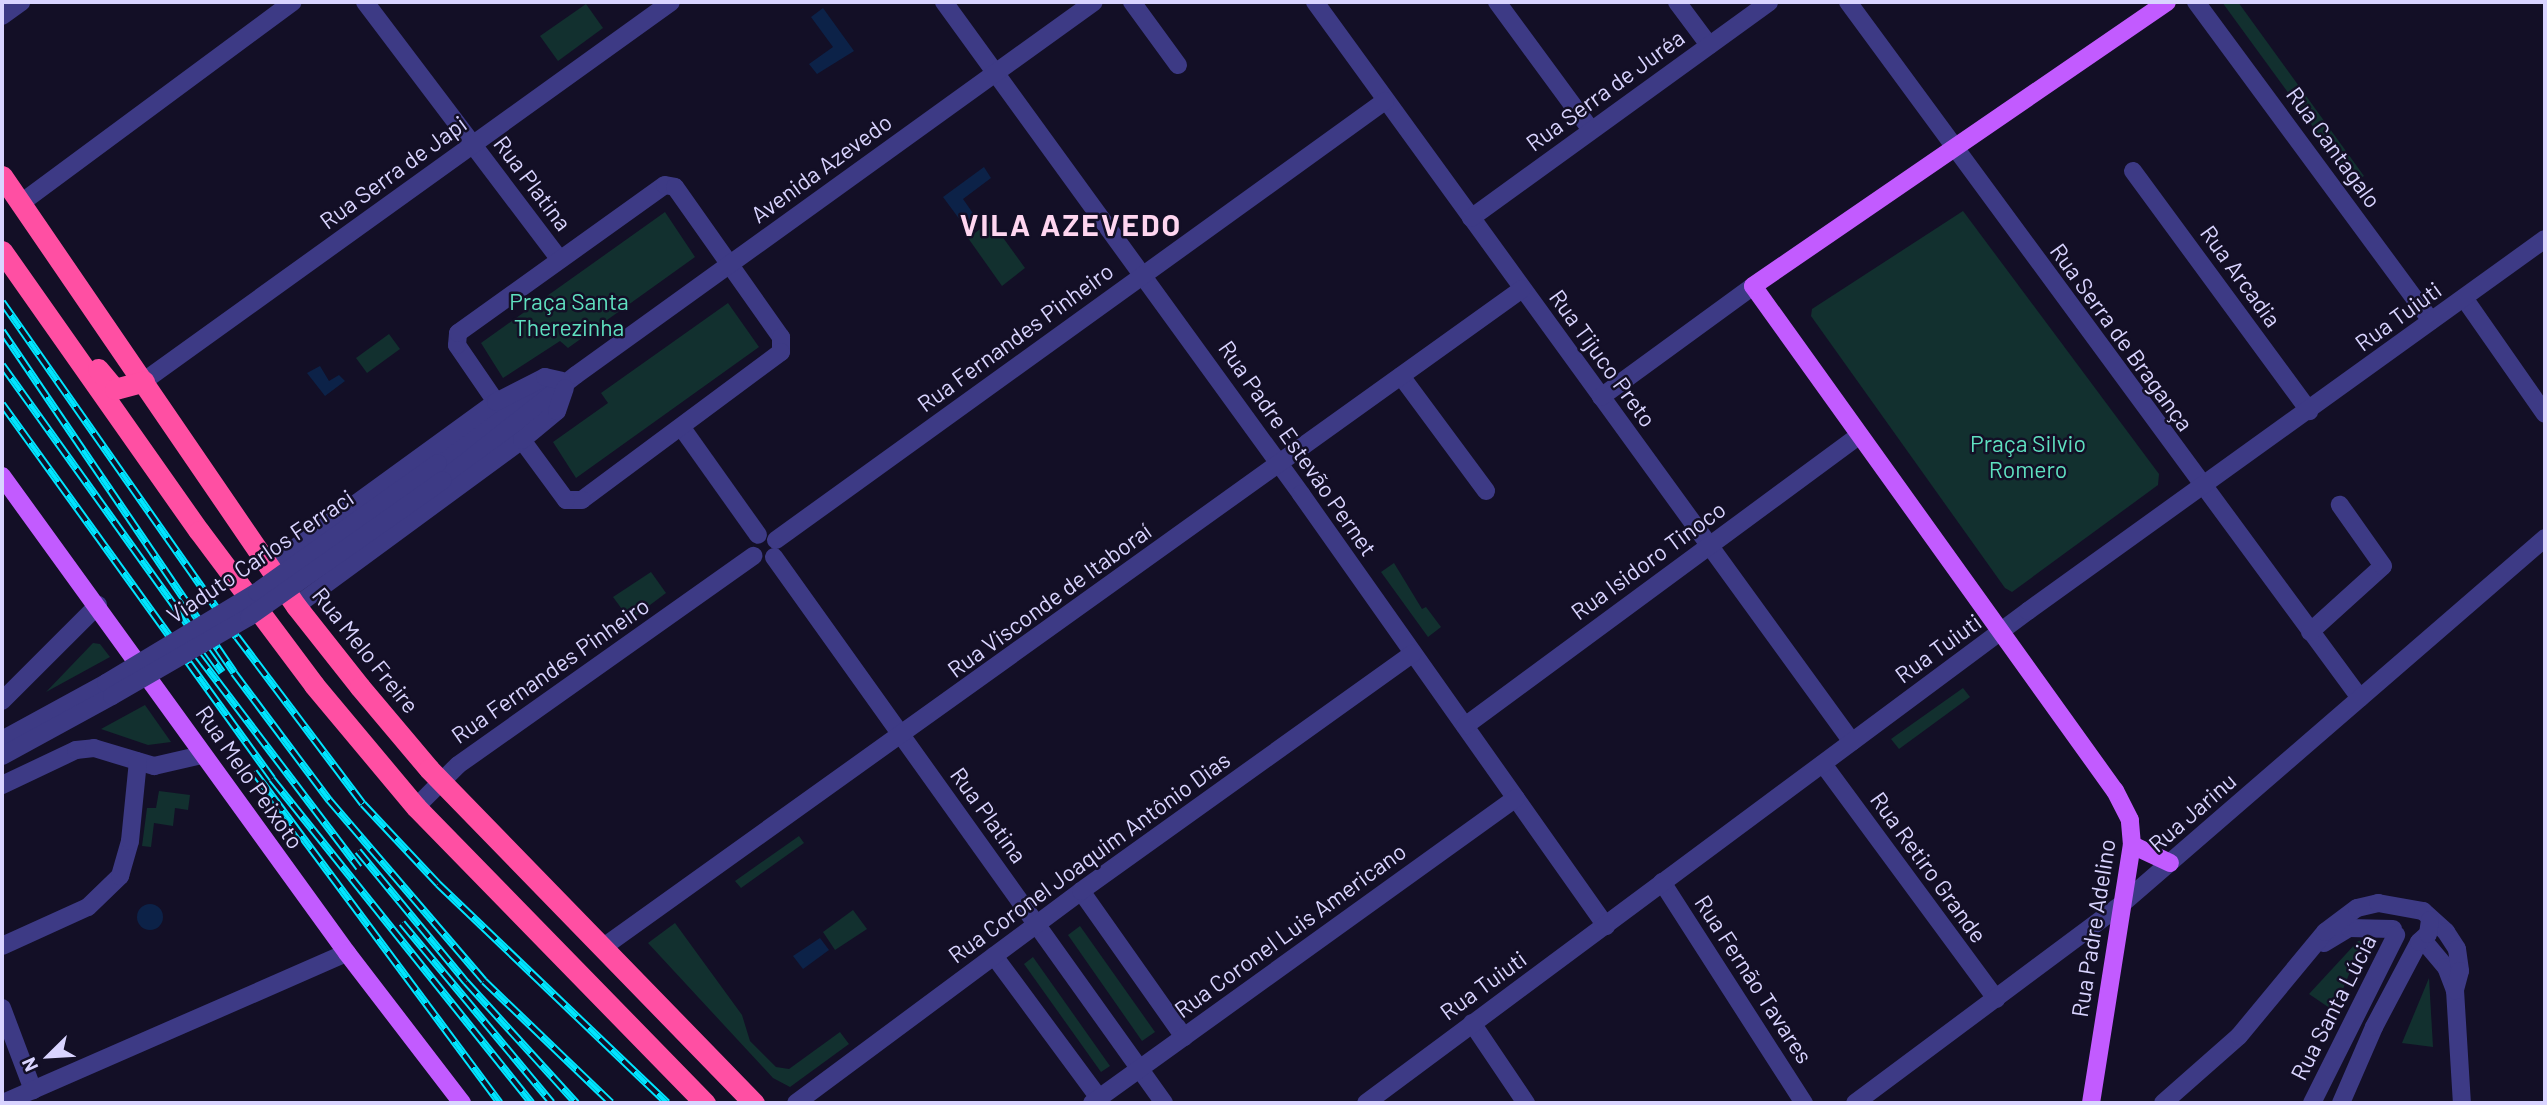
<!DOCTYPE html>
<html>
<head>
<meta charset="utf-8">
<style>
  body { margin:0 }
  #map { position:relative; width:2547px; height:1105px; overflow:hidden; background:#130f26; font-family:Barlow,sans-serif }
  div>[style] { position:absolute }
  .green>* { inset:0; background:#12302f }
  .water>* { inset:0; background:#0c2248 }
  .round { border-radius:50% }
  .minor>* { height:18px; margin:-9px; padding:0 9px; transform-origin:9px; border-radius:9px; background:#3d3a85 }
  .major>* { height:18px; margin:-9px; padding:0 9px; transform-origin:9px; border-radius:9px; background:#c25bff }
  .highway>* { height:21px; margin:-10.5px; padding:0 10.5px; transform-origin:10.5px; border-radius:10.5px; background:#ff4fa3 }
  .rail>* { height:8px; margin-top:-4px; transform-origin:0; background:repeating-linear-gradient(90deg,#130f26 0 16px,#00e5ff 0 32px); box-sizing:border-box; border-block:2px solid #00e5ff }
  .minor-bridge>* { height:18px; margin:-9px; padding:0 9px; transform-origin:9px; border-radius:9px; background:#3d3a85 }
  span { translate:-50% -50%; white-space:nowrap; text-align:center; line-height:1.15; -webkit-text-stroke:5px #130f26; paint-order:stroke }
  .street-label { font-size:23px; color:#d9d4ff }
  .park-label { font-size:23px; color:#5fe0c0 }
  .district-label { font-size:30px; color:#ffd6f0; font-weight:700; letter-spacing:2px }
  .frame { position:absolute; inset:0; border:4px solid #d9d4ff; pointer-events:none }
  .north { position:absolute; left:14px; top:1021px; width:70px; height:70px; -webkit-text-stroke:5px #130f26; paint-order:stroke; rotate:246deg; font-size:19px; font-weight:700; line-height:28px; text-align:center; color:#d9d4ff }
  .north::after { content:''; display:block; margin:auto; width:24px; height:32px; background:#d9d4ff; clip-path:polygon(50% 0,100% 100%,50% 72%,0 100%) }
</style>
</head>
<body>
<div id="map">
  <div class="green">
    <i style="clip-path:polygon(2222px 2px,2238px 2px,2364px 176px,2354px 183px)"></i>
    <i style="clip-path:polygon(586px 4px,603px 28px,558px 61px,540px 36px)"></i>
    <i style="clip-path:polygon(1963px 211px,2159px 474px,2158px 485px,2012px 592px,2005px 588px,1811px 316px,1812px 309px)"></i>
    <i style="clip-path:polygon(665px 212px,695px 257px,568px 348px,560px 341px,503px 378px,481px 343px)"></i>
    <i style="clip-path:polygon(991px 221px,1025px 268px,1002px 286px,968px 238px)"></i>
    <i style="clip-path:polygon(728px 303px,759px 347px,576px 478px,553px 442px,608px 403px,601px 393px)"></i>
    <i style="clip-path:polygon(389px 334px,400px 349px,367px 373px,356px 358px)"></i>
    <i style="clip-path:polygon(1394px 563px,1422px 609px,1426px 607px,1441px 627px,1428px 637px,1381px 572px)"></i>
    <i style="clip-path:polygon(651px 572px,666px 593px,630px 620px,613px 597px)"></i>
    <i style="clip-path:polygon(93px 643px,100px 644px,110px 657px,46px 692px)"></i>
    <i style="clip-path:polygon(1963px 688px,1970px 697px,1899px 749px,1891px 739px)"></i>
    <i style="clip-path:polygon(145px 705px,171px 742px,148px 745px,101px 729px)"></i>
    <i style="clip-path:polygon(159px 791px,190px 795px,188px 810px,175px 808px,173px 826px,154px 823px,151px 847px,142px 846px,147px 808px,156px 808px)"></i>
    <i style="clip-path:polygon(799px 836px,804px 843px,741px 888px,735px 881px)"></i>
    <i style="clip-path:polygon(853px 910px,867px 929px,835px 950px,823px 932px)"></i>
    <i style="clip-path:polygon(675px 923px,742px 1015px,750px 1041px,776px 1067px,789px 1069px,840px 1032px,849px 1044px,790px 1087px,773px 1078px,648px 943px)"></i>
    <i style="clip-path:polygon(1080px 926px,1155px 1032px,1142px 1041px,1068px 935px)"></i>
    <i style="clip-path:polygon(2363px 940px,2334px 1011px,2309px 994px,2358px 941px)"></i>
    <i style="clip-path:polygon(1033px 957px,1110px 1066px,1101px 1072px,1024px 964px)"></i>
    <i style="clip-path:polygon(2429px 978px,2433px 1047px,2402px 1043px)"></i>
  </div>
  <div class="water">
    <i style="clip-path:polygon(823px 8px,854px 51px,817px 74px,809px 64px,833px 47px,811px 17px)"></i>
    <i style="clip-path:polygon(984px 167px,991px 178px,963px 199px,977px 219px,966px 228px,943px 197px)"></i>
    <i style="clip-path:polygon(320px 366px,329px 381px,339px 375px,345px 381px,325px 396px,307px 373px)"></i>
    <i class="round" style="left:137px;top:904px;width:26px;height:26px"></i>
    <i style="clip-path:polygon(820px 938px,829px 950px,803px 969px,793px 956px)"></i>
  </div>
  <div class="minor">
    <i style="left:365px;top:2px;width:323px;rotate:52.9deg"></i>
    <i style="left:944px;top:2px;width:608px;rotate:54.03deg"></i>
    <i style="left:1301px;top:494px;width:529px;rotate:54.78deg"></i>
    <i style="left:1132px;top:2px;width:78px;rotate:53.9deg"></i>
    <i style="left:1315px;top:2px;width:914px;rotate:54.03deg"></i>
    <i style="left:1497px;top:2px;width:159px;rotate:53.7deg"></i>
    <i style="left:1677px;top:2px;width:54px;rotate:53.3deg"></i>
    <i style="left:1848px;top:2px;width:864px;rotate:53.66deg"></i>
    <i style="left:2196px;top:2px;width:396px;rotate:53.6deg"></i>
    <i style="left:2px;top:16px;width:24px;rotate:-36deg"></i>
    <i style="left:2133px;top:171px;width:298px;rotate:53.7deg"></i>
    <i style="left:21px;top:203px;width:338px;rotate:-36.5deg"></i>
    <i style="left:1471px;top:218px;width:368px;rotate:-35.9deg"></i>
    <i style="left:2464px;top:298px;width:141px;rotate:55.1deg"></i>
    <i style="left:1401px;top:376px;width:143px;rotate:53.5deg"></i>
    <i style="left:144px;top:381px;width:649px;rotate:-35.72deg"></i>
    <i style="left:1601px;top:397px;width:188px;rotate:-36.1deg"></i>
    <i style="left:682px;top:428px;width:131px;rotate:54.6deg"></i>
    <i style="left:498px;top:436px;width:19px;rotate:-81deg"></i>
    <i style="left:501px;top:417px;width:16px;rotate:-108deg"></i>
    <i style="left:496px;top:402px;width:69px;rotate:-124.4deg"></i>
    <i style="left:457px;top:345px;width:12px;rotate:-85deg"></i>
    <i style="left:458px;top:333px;width:254px;rotate:-35.6deg"></i>
    <i style="left:665px;top:185px;width:10px;rotate:11deg"></i>
    <i style="left:675px;top:187px;width:184px;rotate:54.8deg"></i>
    <i style="left:781px;top:337px;width:15px;rotate:90deg"></i>
    <i style="left:781px;top:352px;width:248px;rotate:143.4deg"></i>
    <i style="left:582px;top:500px;width:16px;rotate:180deg"></i>
    <i style="left:566px;top:500px;width:74px;rotate:-126.3deg"></i>
    <i style="left:438px;top:463px;width:136px;rotate:-34.5deg"></i>
    <i style="left:443px;top:480px;width:169px;rotate:-38.3deg"></i>
    <i style="left:576px;top:375px;width:638px;rotate:-35.76deg"></i>
    <i style="left:776px;top:540px;width:751px;rotate:-35.79deg"></i>
    <i style="left:774px;top:557px;width:671px;rotate:54.46deg"></i>
    <i style="left:270px;top:566px;width:279px;rotate:-36deg"></i>
    <i style="left:496px;top:402px;width:55px;rotate:-27deg"></i>
    <i style="left:545px;top:377px;width:17px;rotate:13deg"></i>
    <i style="left:296px;top:606px;width:280px;rotate:-36.3deg"></i>
    <i style="left:522px;top:440px;width:45px;rotate:-39.6deg"></i>
    <i style="left:557px;top:411px;width:24px;rotate:-71deg"></i>
    <i style="left:2310px;top:632px;width:98px;rotate:-42.1deg"></i>
    <i style="left:2383px;top:566px;width:75px;rotate:-125.2deg"></i>
    <i style="left:2px;top:701px;width:136px;rotate:-45deg"></i>
    <i style="left:1465px;top:726px;width:490px;rotate:-36.4deg"></i>
    <i style="left:2px;top:740px;width:119px;rotate:-28.7deg"></i>
    <i style="left:2px;top:756px;width:125px;rotate:-28.6deg"></i>
    <i style="left:1823px;top:764px;width:292px;rotate:53.6deg"></i>
    <i style="left:2px;top:785px;width:82px;rotate:-25.3deg"></i>
    <i style="left:76px;top:750px;width:18px;rotate:-6deg"></i>
    <i style="left:94px;top:748px;width:63px;rotate:16.7deg"></i>
    <i style="left:154px;top:766px;width:49px;rotate:-12.9deg"></i>
    <i style="left:416px;top:807px;width:59px;rotate:-45deg"></i>
    <i style="left:458px;top:765px;width:362px;rotate:-35.3deg"></i>
    <i style="left:1662px;top:882px;width:263px;rotate:57.3deg"></i>
    <i style="left:1081px;top:891px;width:179px;rotate:54.8deg"></i>
    <i style="left:2423px;top:940px;width:35px;rotate:50deg"></i>
    <i style="left:2446px;top:967px;width:25px;rotate:69deg"></i>
    <i style="left:2455px;top:990px;width:113px;rotate:86.5deg"></i>
    <i style="left:2324px;top:943px;width:29px;rotate:-31deg"></i>
    <i style="left:2349px;top:928px;width:44px;rotate:1.3deg"></i>
    <i style="left:2px;top:946px;width:94px;rotate:-24.4deg"></i>
    <i style="left:88px;top:907px;width:45px;rotate:-44.1deg"></i>
    <i style="left:120px;top:876px;width:36px;rotate:-74deg"></i>
    <i style="left:130px;top:841px;width:80px;rotate:-84.3deg"></i>
    <i style="left:602px;top:948px;width:1132px;rotate:-35.61deg"></i>
    <i style="left:994px;top:956px;width:177px;rotate:53.5deg"></i>
    <i style="left:2px;top:1008px;width:88px;rotate:69.3deg"></i>
    <i style="left:1472px;top:1023px;width:97px;rotate:56deg"></i>
    <i style="left:3px;top:1103px;width:375px;rotate:-23.6deg"></i>
    <i style="left:796px;top:1103px;width:355px;rotate:-36.6deg"></i>
    <i style="left:1081px;top:891px;width:408px;rotate:-35.6deg"></i>
    <i style="left:1092px;top:1103px;width:522px;rotate:-35.73deg"></i>
    <i style="left:1366px;top:1103px;width:825px;rotate:-36.62deg"></i>
    <i style="left:2028px;top:611px;width:637px;rotate:-35.74deg"></i>
    <i style="left:1855px;top:1103px;width:333px;rotate:-36.7deg"></i>
    <i style="left:2122px;top:904px;width:559px;rotate:-40.87deg"></i>
    <i style="left:2163px;top:1103px;width:101px;rotate:-41.4deg"></i>
    <i style="left:2239px;top:1036px;width:135px;rotate:-50.4deg"></i>
    <i style="left:2325px;top:932px;width:40px;rotate:-37deg"></i>
    <i style="left:2357px;top:908px;width:22px;rotate:-13deg"></i>
    <i style="left:2378px;top:903px;width:46px;rotate:10.1deg"></i>
    <i style="left:2423px;top:911px;width:31px;rotate:42deg"></i>
    <i style="left:2446px;top:932px;width:20px;rotate:57deg"></i>
    <i style="left:2457px;top:949px;width:22px;rotate:82deg"></i>
    <i style="left:2460px;top:971px;width:20px;rotate:105deg"></i>
    <i style="left:2312px;top:1103px;width:188px;rotate:-63.4deg"></i>
    <i style="left:2341px;top:1103px;width:83px;rotate:-66.5deg"></i>
    <i style="left:2374px;top:1027px;width:96px;rotate:-62.1deg"></i>
    <i style="left:2419px;top:942px;width:12px;rotate:-42deg"></i>
    <i style="left:2428px;top:934px;width:14px;rotate:-82deg"></i>
  </div>
  <div class="major">
    <i style="left:2px;top:476px;width:589px;rotate:54.12deg"></i>
    <i style="left:347px;top:953px;width:189px;rotate:52.5deg"></i>
    <i style="left:2132px;top:845px;width:42px;rotate:25.3deg"></i>
    <i style="left:2091px;top:1103px;width:261px;rotate:-81deg"></i>
    <i style="left:2132px;top:845px;width:25px;rotate:-95deg"></i>
    <i style="left:2130px;top:820px;width:33px;rotate:-117deg"></i>
    <i style="left:2115px;top:791px;width:621px;rotate:-125.63deg"></i>
    <i style="left:1753px;top:286px;width:502px;rotate:-34.45deg"></i>
  </div>
  <div class="highway">
    <i style="left:2px;top:176px;width:521px;rotate:55.64deg"></i>
    <i style="left:296px;top:606px;width:103px;rotate:51.7deg"></i>
    <i style="left:360px;top:687px;width:107px;rotate:49.9deg"></i>
    <i style="left:429px;top:769px;width:466px;rotate:45.8deg"></i>
    <i style="left:2px;top:251px;width:342px;rotate:54.9deg"></i>
    <i style="left:199px;top:531px;width:192px;rotate:53.2deg"></i>
    <i style="left:314px;top:685px;width:159px;rotate:50.1deg"></i>
    <i style="left:416px;top:807px;width:414px;rotate:45.7deg"></i>
    <i style="left:98px;top:369px;width:26px;rotate:50deg"></i>
    <i style="left:115px;top:389px;width:30px;rotate:-15deg"></i>
  </div>
  <div class="rail">
    <i style="left:2px;top:302px;width:409px;rotate:55deg"></i>
    <i style="left:237px;top:637px;width:209px;rotate:53deg"></i>
    <i style="left:363px;top:804px;width:110px;rotate:46.8deg"></i>
    <i style="left:438px;top:884px;width:317px;rotate:43.7deg"></i>
    <i style="left:2px;top:331px;width:413px;rotate:55.8deg"></i>
    <i style="left:234px;top:673px;width:159px;rotate:53.2deg"></i>
    <i style="left:329px;top:800px;width:238px;rotate:49.4deg"></i>
    <i style="left:484px;top:981px;width:176px;rotate:43.8deg"></i>
    <i style="left:2px;top:365px;width:378px;rotate:54.4deg"></i>
    <i style="left:2px;top:404px;width:462px;rotate:54.2deg"></i>
    <i style="left:272px;top:779px;width:415px;rotate:51.3deg"></i>
    <i style="left:198px;top:656px;width:266px;rotate:52.8deg"></i>
    <i style="left:254px;top:772px;width:412px;rotate:53.4deg"></i>
    <i style="left:358px;top:851px;width:170px;rotate:50.5deg"></i>
    <i style="left:466px;top:982px;width:164px;rotate:47.7deg"></i>
    <i style="left:402px;top:923px;width:234px;rotate:50.2deg"></i>
  </div>
  <div class="minor-bridge">
    <i style="left:106px;top:683px;width:176px;rotate:-31.1deg"></i>
    <i style="left:257px;top:592px;width:222px;rotate:-35.5deg"></i>
    <i style="left:112px;top:696px;width:158px;rotate:-30deg"></i>
    <i style="left:249px;top:617px;width:237px;rotate:-35.2deg"></i>
  </div>
  <div class="street-label">
    <span style="left:1605px;top:90px;rotate:-36deg">Rua Serra de Juréa</span>
    <span style="left:2334px;top:147px;rotate:54deg">Rua Cantagalo</span>
    <span style="left:821px;top:168px;rotate:-36deg">Avenida Azevedo</span>
    <span style="left:393px;top:172px;rotate:-36deg">Rua Serra de Japi</span>
    <span style="left:533px;top:183px;rotate:53deg">Rua Platina</span>
    <span style="left:2241px;top:276px;rotate:54deg">Rua Arcadia</span>
    <span style="left:2398px;top:316px;rotate:-36deg">Rua Tuiuti</span>
    <span style="left:1015px;top:337px;rotate:-36deg">Rua Fernandes Pinheiro</span>
    <span style="left:2122px;top:337px;rotate:54deg">Rua Serra de Bragança</span>
    <span style="left:1603px;top:358px;rotate:54deg">Rua Tijuco Preto</span>
    <span style="left:1298px;top:448px;rotate:55deg">Rua Padre Estevão Pernet</span>
    <span style="left:260px;top:556px;rotate:-34deg">Viaduto Carlos Ferraci</span>
    <span style="left:1648px;top:560px;rotate:-36deg">Rua Isidoro Tinoco</span>
    <span style="left:1049px;top:600px;rotate:-36deg">Rua Visconde de Itaboraí</span>
    <span style="left:1938px;top:648px;rotate:-36deg">Rua Tuiuti</span>
    <span style="left:366px;top:650px;rotate:51deg">Rua Melo Freire</span>
    <span style="left:550px;top:670px;rotate:-35deg">Rua Fernandes Pinheiro</span>
    <span style="left:250px;top:777px;rotate:55deg">Rua Melo Peixoto</span>
    <span style="left:2192px;top:812px;rotate:-41deg">Rua Jarinu</span>
    <span style="left:989px;top:815px;rotate:54deg">Rua Platina</span>
    <span style="left:1089px;top:857px;rotate:-36deg">Rua Coronel Joaquim Antônio Dias</span>
    <span style="left:1929px;top:867px;rotate:54deg">Rua Retiro Grande</span>
    <span style="left:2093px;top:928px;rotate:-81deg">Rua Padre Adelino</span>
    <span style="left:1290px;top:930px;rotate:-36deg">Rua Coronel Luis Americano</span>
    <span style="left:1754px;top:979px;rotate:57deg">Rua Fernão Tavares</span>
    <span style="left:1483px;top:985px;rotate:-36deg">Rua Tuiuti</span>
    <span style="left:2333px;top:1007px;rotate:-63deg">Rua Santa Lúcia</span>
  </div>
  <div class="park-label">
    <span style="left:569px;top:314px">Praça Santa<br>Therezinha</span>
    <span style="left:2028px;top:456px">Praça Silvio<br>Romero</span>
  </div>
  <div class="district-label">
    <span style="left:1071px;top:224px">VILA AZEVEDO</span>
  </div>
  <div class="frame"></div>
  <div class="north">N</div>
</div>
</body>
</html>
